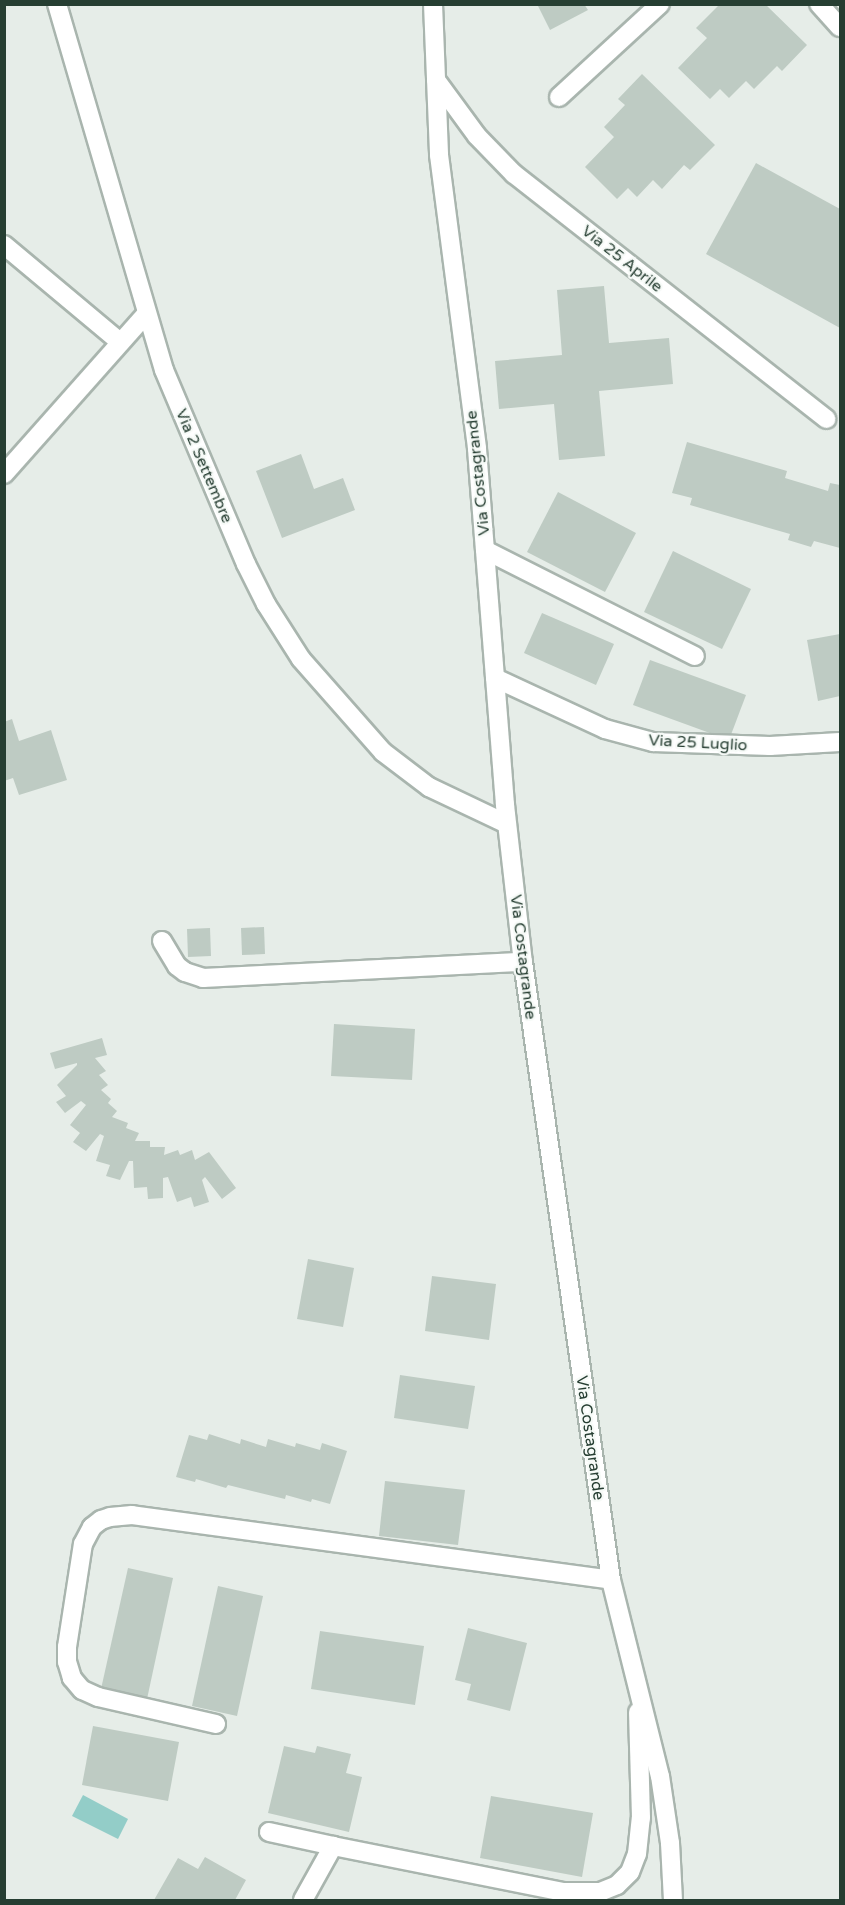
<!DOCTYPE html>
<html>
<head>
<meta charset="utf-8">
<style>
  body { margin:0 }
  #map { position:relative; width:845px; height:1905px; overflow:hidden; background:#e6ede8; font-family:"Varela Round",sans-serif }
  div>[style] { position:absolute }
  .water>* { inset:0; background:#93cdc8 }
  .building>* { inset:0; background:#becbc3 }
  .roads { filter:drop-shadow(2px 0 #a9b5ae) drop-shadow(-2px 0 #a9b5ae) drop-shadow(0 2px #a9b5ae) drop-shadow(0 -2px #a9b5ae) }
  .street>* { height:18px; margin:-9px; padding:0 9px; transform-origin:9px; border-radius:9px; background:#fff }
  span { translate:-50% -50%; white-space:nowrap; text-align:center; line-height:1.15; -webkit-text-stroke:4.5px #f6faf7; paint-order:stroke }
  .street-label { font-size:16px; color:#263e32 }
  .frame { position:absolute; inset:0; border:6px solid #263e32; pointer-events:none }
</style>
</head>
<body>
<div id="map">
  <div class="water">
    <i style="clip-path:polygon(83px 1795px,128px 1819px,118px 1839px,72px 1816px)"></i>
  </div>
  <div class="building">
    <i style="clip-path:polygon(537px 4px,584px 4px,588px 10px,550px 30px)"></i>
    <i style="clip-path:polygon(716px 4px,765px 4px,807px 45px,782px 71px,777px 66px,754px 89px,746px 81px,729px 98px,720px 89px,710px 99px,678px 68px,707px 38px,696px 28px,718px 6px)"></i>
    <i style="clip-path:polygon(642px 74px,715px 145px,690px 170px,684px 165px,662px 189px,653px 180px,637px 197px,628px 188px,617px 199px,585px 167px,614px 137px,604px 127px,625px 105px,618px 99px)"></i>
    <i style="clip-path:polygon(756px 163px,840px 209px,840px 328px,706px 254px)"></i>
    <i style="clip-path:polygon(604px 286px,609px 343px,669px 338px,673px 384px,599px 391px,605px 456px,559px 460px,554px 404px,499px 409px,495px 361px,562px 355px,557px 290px)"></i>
    <i style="clip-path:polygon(687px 442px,787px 471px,785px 478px,828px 491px,830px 483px,840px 485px,840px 548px,814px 541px,811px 547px,788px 540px,790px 534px,690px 505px,692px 498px,672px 493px)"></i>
    <i style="clip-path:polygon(301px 454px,314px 489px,343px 478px,355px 510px,282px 538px,256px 471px)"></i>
    <i style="clip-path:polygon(558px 492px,636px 533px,605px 592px,527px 552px)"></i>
    <i style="clip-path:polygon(673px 551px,751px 589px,722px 649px,644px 612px)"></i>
    <i style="clip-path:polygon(542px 613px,614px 644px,596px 685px,524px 653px)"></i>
    <i style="clip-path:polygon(840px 634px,840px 696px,818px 701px,807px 640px)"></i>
    <i style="clip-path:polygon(650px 660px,746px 695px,729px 740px,633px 705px)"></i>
    <i style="clip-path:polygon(12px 719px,19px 741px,51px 730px,67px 780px,19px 795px,13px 778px,4px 781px,4px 722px)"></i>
    <i style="clip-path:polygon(264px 927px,265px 954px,242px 955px,241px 928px)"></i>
    <i style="clip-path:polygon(210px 928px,211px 956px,188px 957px,187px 929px)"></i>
    <i style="clip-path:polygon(334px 1024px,415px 1029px,412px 1080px,331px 1076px)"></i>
    <i style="clip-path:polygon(102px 1038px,107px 1055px,95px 1058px,106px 1071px,99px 1075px,108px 1085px,101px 1090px,111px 1099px,108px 1103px,117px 1111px,112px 1117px,128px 1123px,126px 1128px,139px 1133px,135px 1141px,150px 1141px,150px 1147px,165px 1147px,164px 1155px,178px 1150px,180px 1155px,192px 1150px,195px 1160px,209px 1152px,236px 1188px,222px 1199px,205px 1177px,202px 1180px,209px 1202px,194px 1207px,191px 1197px,177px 1202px,168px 1177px,163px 1178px,163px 1198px,148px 1199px,147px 1187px,134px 1188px,133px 1161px,129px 1161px,120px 1180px,106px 1176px,110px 1165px,96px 1161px,104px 1136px,100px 1134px,86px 1151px,73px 1142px,80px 1133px,70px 1125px,86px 1105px,81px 1101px,65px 1113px,56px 1102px,66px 1096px,57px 1085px,77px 1065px,77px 1063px,55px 1069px,50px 1053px)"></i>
    <i style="clip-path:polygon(308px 1259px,354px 1268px,343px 1327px,297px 1319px)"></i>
    <i style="clip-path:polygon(432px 1276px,496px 1284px,489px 1340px,425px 1331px)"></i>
    <i style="clip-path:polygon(400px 1375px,475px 1386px,468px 1429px,394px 1418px)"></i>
    <i style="clip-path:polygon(209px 1434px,240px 1444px,241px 1439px,266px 1447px,268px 1439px,295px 1447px,296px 1443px,320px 1450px,322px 1443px,347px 1451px,330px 1504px,312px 1499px,311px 1502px,286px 1495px,285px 1499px,228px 1485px,226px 1488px,196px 1479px,195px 1482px,176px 1477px,189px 1435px,207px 1440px)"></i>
    <i style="clip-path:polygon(385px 1481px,465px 1490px,458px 1545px,379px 1536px)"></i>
    <i style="clip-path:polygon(128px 1568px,173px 1578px,147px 1699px,101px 1689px)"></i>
    <i style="clip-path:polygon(218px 1586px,263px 1596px,237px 1716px,192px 1706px)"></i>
    <i style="clip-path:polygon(468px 1628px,527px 1643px,510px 1711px,467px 1700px,471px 1684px,455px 1680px)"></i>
    <i style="clip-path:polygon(320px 1631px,424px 1646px,415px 1705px,311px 1689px)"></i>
    <i style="clip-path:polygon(93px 1726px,179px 1742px,168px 1801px,82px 1785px)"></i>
    <i style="clip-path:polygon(284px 1746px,315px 1753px,317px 1746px,351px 1754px,346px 1773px,362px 1777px,349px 1832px,268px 1813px)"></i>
    <i style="clip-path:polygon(491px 1796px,593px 1813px,582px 1877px,480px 1858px)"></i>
    <i style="clip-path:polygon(205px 1857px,246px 1880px,235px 1900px,154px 1900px,178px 1858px,198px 1869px)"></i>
  </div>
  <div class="roads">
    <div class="street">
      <i style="left:57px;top:4px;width:381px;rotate:73.7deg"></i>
      <i style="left:164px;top:370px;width:211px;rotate:67.1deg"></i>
      <i style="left:246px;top:564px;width:45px;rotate:63.4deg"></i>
      <i style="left:266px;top:604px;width:65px;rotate:57.5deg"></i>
      <i style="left:301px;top:659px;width:124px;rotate:48.6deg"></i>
      <i style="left:383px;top:752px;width:58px;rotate:37.3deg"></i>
      <i style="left:429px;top:787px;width:86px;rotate:25.4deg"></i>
      <i style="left:433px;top:4px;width:151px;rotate:87.7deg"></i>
      <i style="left:439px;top:155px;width:296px;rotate:82.6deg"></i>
      <i style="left:477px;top:449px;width:357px;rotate:85.5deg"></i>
      <i style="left:505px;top:805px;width:158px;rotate:83.5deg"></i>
      <i style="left:523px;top:962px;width:624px;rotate:81.9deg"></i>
      <i style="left:611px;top:1580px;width:202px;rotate:76deg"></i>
      <i style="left:660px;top:1776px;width:68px;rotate:81.5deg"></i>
      <i style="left:670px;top:1843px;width:57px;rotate:87deg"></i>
      <i style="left:819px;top:4px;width:31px;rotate:48deg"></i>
      <i style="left:436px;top:80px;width:69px;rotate:53.8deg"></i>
      <i style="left:477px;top:136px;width:53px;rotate:45.8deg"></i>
      <i style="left:514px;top:174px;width:397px;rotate:38.1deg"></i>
      <i style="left:559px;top:97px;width:137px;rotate:-42.6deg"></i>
      <i style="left:4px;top:245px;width:151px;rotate:39.9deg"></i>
      <i style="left:4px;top:474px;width:214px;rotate:-48.4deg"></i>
      <i style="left:485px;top:550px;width:235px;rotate:26.8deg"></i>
      <i style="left:495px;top:678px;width:121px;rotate:24.9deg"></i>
      <i style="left:605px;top:729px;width:50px;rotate:15.2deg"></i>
      <i style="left:653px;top:742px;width:117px;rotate:2deg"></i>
      <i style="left:770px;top:746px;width:70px;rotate:-3.3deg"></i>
      <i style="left:162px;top:941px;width:29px;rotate:59deg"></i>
      <i style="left:177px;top:966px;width:10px;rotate:37deg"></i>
      <i style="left:185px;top:972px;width:19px;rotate:18deg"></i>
      <i style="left:203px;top:978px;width:320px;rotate:-2.9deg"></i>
      <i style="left:216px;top:1724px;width:121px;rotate:-167.1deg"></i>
      <i style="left:98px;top:1697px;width:17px;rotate:-156deg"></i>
      <i style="left:82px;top:1690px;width:16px;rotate:-130deg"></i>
      <i style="left:72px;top:1678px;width:17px;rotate:-107deg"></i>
      <i style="left:67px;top:1662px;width:15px;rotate:-90deg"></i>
      <i style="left:67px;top:1647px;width:104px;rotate:-81.2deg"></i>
      <i style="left:83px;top:1544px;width:19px;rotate:-62deg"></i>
      <i style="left:92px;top:1527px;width:11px;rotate:-38deg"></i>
      <i style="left:101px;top:1520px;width:9px;rotate:-18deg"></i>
      <i style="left:110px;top:1517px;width:22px;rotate:-5deg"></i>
      <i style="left:132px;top:1515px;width:483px;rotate:7.7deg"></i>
      <i style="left:269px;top:1832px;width:66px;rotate:12.3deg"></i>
      <i style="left:303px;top:1900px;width:62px;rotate:-60.9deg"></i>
      <i style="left:333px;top:1846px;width:235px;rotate:11.3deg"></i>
      <i style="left:563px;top:1892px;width:37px"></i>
      <i style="left:600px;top:1892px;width:18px;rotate:-22deg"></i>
      <i style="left:617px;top:1885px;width:18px;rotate:-45deg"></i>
      <i style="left:630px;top:1872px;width:19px;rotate:-69deg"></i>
      <i style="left:637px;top:1854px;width:36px;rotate:-84deg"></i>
      <i style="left:641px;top:1818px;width:106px;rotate:-91.6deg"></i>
    </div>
  </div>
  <div class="street-label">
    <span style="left:622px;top:259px;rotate:38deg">Via 25 Aprile</span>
    <span style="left:204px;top:466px;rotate:67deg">Via 2 Settembre</span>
    <span style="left:478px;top:473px;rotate:-96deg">Via Costagrande</span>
    <span style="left:698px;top:743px;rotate:3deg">Via 25 Luglio</span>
    <span style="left:523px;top:957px;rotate:83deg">Via Costagrande</span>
    <span style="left:590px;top:1438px;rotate:82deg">Via Costagrande</span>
  </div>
  <div class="frame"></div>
</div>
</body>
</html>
